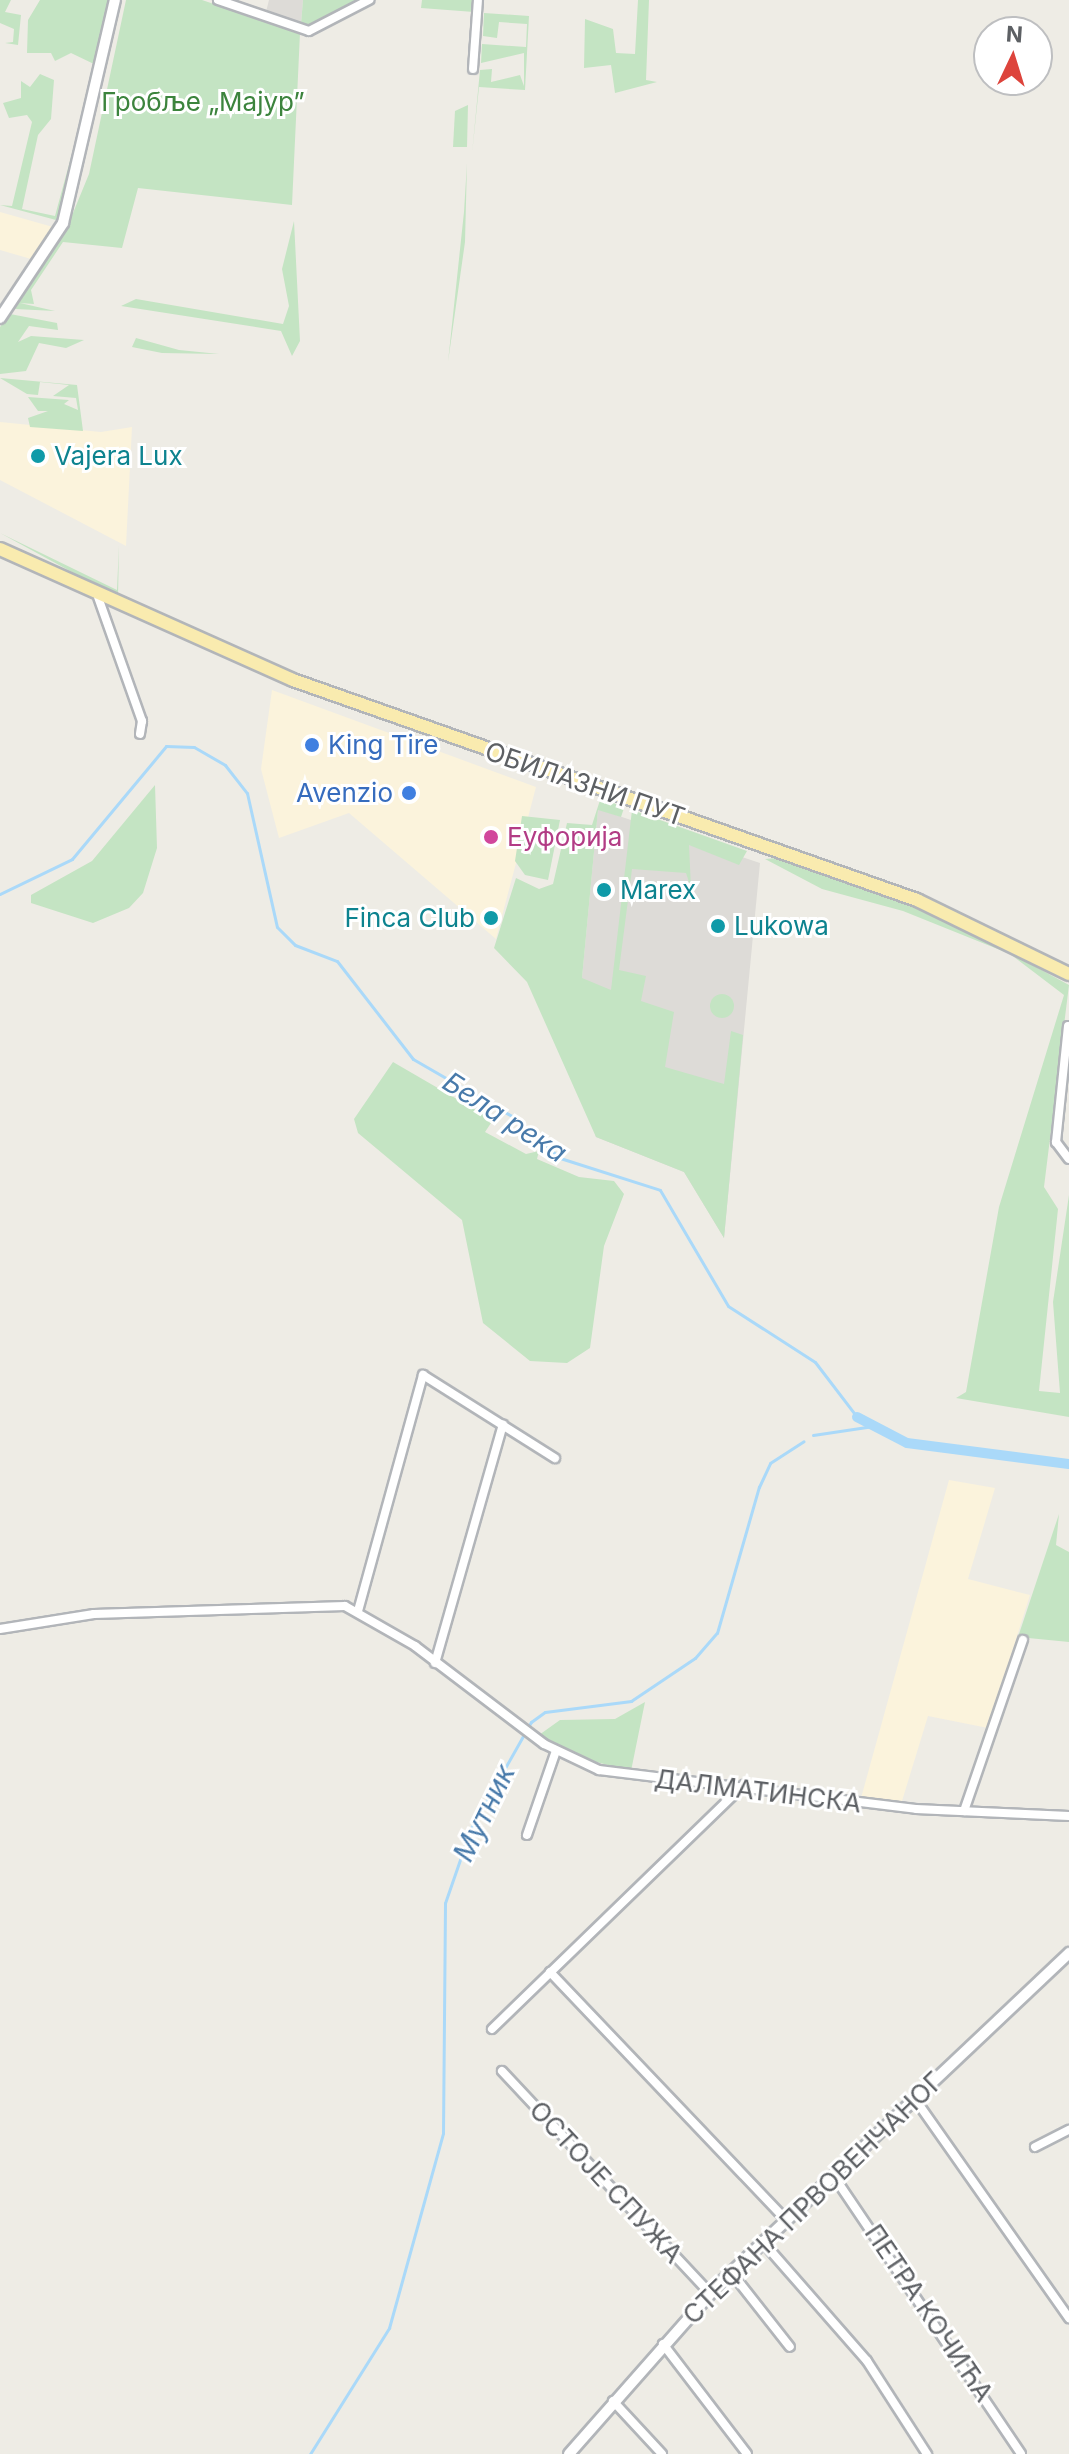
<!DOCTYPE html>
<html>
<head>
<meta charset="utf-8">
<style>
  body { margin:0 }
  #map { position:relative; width:1069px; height:2454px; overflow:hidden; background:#eeece5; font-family:Inter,sans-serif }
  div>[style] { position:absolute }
  .commercial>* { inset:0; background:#fbf3dc }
  .industrial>* { inset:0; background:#dddbd7 }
  .green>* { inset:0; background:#c4e4c3 }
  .round { border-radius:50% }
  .stream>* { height:3px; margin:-1.5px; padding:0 1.5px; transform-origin:1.5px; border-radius:1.5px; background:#aad9f9 }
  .canal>* { height:10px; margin:-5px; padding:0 5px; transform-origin:5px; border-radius:5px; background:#aad9f9 }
  .roads { filter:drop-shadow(2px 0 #b2b5b9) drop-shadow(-2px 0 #b2b5b9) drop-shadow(0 2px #b2b5b9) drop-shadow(0 -2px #b2b5b9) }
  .minor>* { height:8px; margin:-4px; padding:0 4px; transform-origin:4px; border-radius:4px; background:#fff }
  .tertiary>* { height:10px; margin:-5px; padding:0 5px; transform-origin:5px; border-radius:5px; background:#fff }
  .primary>* { height:12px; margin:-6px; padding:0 6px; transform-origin:6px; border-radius:6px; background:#f9ebaf }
  .dots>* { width:22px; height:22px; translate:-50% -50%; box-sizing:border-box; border:4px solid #fff; border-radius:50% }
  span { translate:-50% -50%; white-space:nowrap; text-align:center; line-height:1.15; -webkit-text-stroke:6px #fff; paint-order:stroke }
  .park-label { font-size:26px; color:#3c843d }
  .culture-label { font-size:26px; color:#0d838f }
  .left { translate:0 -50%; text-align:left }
  .right { translate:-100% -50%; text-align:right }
  .shop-label { font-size:26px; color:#366cbe }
  .street-label { font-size:26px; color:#5d6064 }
  .hotel-label { font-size:26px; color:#b23c85 }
  .water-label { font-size:28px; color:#487aaa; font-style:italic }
  .north { position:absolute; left:973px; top:16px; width:80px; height:80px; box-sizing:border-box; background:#fff; border:2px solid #bebfc1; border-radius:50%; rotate:4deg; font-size:22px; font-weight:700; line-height:32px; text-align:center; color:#5d6064 }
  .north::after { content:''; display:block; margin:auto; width:28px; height:36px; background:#dd443c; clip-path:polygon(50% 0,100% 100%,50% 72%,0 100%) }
</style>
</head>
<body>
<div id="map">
  <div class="commercial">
    <i style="clip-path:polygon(0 212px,53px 227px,31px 259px,0 250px)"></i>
    <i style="clip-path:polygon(0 422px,101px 432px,132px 427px,126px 546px,0 480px)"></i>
    <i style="clip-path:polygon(272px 690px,536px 787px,496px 939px,349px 813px,279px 838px,261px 769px)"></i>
    <i style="clip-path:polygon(949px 1480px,995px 1488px,968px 1579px,1030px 1595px,988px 1728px,928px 1716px,902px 1801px,861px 1798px)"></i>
  </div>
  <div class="industrial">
    <i style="clip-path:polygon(269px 0,303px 0,301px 24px,266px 12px)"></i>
    <i style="clip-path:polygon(598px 809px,760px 863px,724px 1238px,684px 1172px,596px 1137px,574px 1062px)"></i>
  </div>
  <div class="green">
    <i style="clip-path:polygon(0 0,11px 0,5px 12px,21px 15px,18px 45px,5px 43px,13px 42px,14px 29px,0 23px)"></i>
    <i style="clip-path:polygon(40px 0,112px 0,64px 202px,56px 220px,0 205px,12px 206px,32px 122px,27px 115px,9px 118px,3px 103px,21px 98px,21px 81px,30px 87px,40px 74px,54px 80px,51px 119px,38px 135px,22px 209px,55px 216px,96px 65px,71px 53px,55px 61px,51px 53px,27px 53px,28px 20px)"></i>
    <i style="clip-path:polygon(126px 0,202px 0,300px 33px,292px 205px,138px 188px,122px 248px,63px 242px,31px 290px,34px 304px,20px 303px,55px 311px,15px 309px,66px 230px,89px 174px)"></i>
    <i style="clip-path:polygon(303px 0,358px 0,312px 26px,301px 24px)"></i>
    <i style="clip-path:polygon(422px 0,473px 0,474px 12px,421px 8px)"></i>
    <i style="clip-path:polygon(638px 0,649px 0,646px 80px,657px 82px,615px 93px,611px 65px,584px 68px,585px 19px,613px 29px,616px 53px,635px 54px)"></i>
    <i style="clip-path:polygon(484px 13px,529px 16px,525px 90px,479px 87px,472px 154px,480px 70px,492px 69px,491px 82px,520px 75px,524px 86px,524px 53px,481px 63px,482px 44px,526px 47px,527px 24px,499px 22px,497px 38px,483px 36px)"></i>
    <i style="clip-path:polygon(468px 105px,467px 147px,453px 147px,455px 111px)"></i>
    <i style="clip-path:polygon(467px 163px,465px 242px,448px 362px,464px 212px)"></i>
    <i style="clip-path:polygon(294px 221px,300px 341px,292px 356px,281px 331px,121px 306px,136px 299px,283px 324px,289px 306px,282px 269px)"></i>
    <i style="clip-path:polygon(10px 314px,57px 323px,58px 330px,29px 326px,18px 342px,31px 336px,84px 340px,66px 348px,39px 343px,26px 371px,0 374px,0 327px)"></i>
    <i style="clip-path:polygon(136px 338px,179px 350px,219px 354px,162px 353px,132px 347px)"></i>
    <i style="clip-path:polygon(0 378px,77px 385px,83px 431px,30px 427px,28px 418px,48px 411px,38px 411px,28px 397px,69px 400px,64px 404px,78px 410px,76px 398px,53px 396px,69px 385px,40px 382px,38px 395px,27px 394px)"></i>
    <i style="clip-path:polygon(0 533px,117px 590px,119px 545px,118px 597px)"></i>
    <i style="clip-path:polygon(155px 785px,157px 848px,143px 893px,129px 908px,93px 923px,31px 903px,31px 895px,92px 861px)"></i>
    <i style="clip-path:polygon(601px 797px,624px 808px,621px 817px,598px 810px,582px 978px,611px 990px,632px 810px,747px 851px,739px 865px,689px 845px,691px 888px,686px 873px,632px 869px,619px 970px,646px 976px,641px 1001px,674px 1012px,665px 1067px,724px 1084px,731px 1031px,743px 1035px,724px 1238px,684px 1172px,596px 1137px,527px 982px,494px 948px,516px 878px,539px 889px,553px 884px,567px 823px,592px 825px)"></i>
    <i style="clip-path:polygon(522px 816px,560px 820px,548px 880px,525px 875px,515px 861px)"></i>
    <i style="clip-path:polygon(777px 858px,936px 913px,1069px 985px,1044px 1187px,1058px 1209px,1039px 1391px,1060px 1393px,1053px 1302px,1069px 1195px,1069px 1417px,956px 1398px,966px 1392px,999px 1207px,1064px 995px,1010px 954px,903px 911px,822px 889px,765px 859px)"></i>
    <i class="round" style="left:710px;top:994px;width:24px;height:24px"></i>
    <i style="clip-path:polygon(393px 1062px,493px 1120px,485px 1132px,526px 1154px,539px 1151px,537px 1159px,579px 1177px,614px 1181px,624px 1194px,604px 1246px,590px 1348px,567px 1363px,530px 1361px,483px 1323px,462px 1220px,358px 1133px,354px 1119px)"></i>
    <i style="clip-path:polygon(1059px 1514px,1056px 1545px,1069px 1552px,1069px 1642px,1018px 1637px)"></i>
    <i style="clip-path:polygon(645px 1702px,631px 1771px,581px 1758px,539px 1735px,560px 1720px,615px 1719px)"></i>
  </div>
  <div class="stream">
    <i style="left:0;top:894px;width:80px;rotate:-25.9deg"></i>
    <i style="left:72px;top:859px;width:147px;rotate:-50.2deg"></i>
    <i style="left:166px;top:746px;width:28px;rotate:2deg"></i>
    <i style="left:194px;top:747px;width:36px;rotate:30deg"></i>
    <i style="left:225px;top:765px;width:36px;rotate:52deg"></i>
    <i style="left:247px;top:793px;width:137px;rotate:77.4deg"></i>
    <i style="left:277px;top:927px;width:25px;rotate:45deg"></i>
    <i style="left:295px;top:945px;width:45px;rotate:20.9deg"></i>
    <i style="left:337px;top:961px;width:124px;rotate:52.2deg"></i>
    <i style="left:413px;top:1059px;width:118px;rotate:30deg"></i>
    <i style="left:515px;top:1118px;width:60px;rotate:41.6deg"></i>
    <i style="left:560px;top:1158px;width:105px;rotate:17.7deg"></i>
    <i style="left:660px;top:1190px;width:134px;rotate:59.6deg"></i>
    <i style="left:728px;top:1306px;width:103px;rotate:32.8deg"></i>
    <i style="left:815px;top:1362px;width:69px;rotate:52.6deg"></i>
    <i style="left:813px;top:1435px;width:61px;rotate:-8.5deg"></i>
    <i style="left:310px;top:2454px;width:149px;rotate:-57.9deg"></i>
    <i style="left:389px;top:2328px;width:202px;rotate:-74.5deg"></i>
    <i style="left:443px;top:2133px;width:230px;rotate:-89.5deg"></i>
    <i style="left:445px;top:1903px;width:79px;rotate:-70.9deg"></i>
    <i style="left:471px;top:1828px;width:122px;rotate:-60.5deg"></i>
    <i style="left:531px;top:1722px;width:17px;rotate:-36deg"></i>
    <i style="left:545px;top:1712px;width:87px;rotate:-7.3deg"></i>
    <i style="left:631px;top:1701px;width:77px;rotate:-33.9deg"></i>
    <i style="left:695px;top:1658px;width:33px;rotate:-49deg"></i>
    <i style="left:717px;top:1633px;width:152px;rotate:-74deg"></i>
    <i style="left:759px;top:1487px;width:26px;rotate:-65deg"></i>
    <i style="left:770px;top:1463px;width:40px;rotate:-32.9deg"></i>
  </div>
  <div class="canal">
    <i style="left:857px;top:1417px;width:56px;rotate:27.5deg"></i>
    <i style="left:907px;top:1443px;width:163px;rotate:7.4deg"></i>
  </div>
  <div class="roads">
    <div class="minor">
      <i style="left:218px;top:0;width:96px;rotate:18.8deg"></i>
      <i style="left:309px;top:31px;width:68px;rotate:-27.3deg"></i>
      <i style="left:473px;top:69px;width:69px;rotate:-85.9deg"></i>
      <i style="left:98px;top:597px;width:132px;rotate:70.5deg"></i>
      <i style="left:142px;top:721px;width:13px;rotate:99deg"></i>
      <i style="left:1068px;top:1026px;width:117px;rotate:95.9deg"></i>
      <i style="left:1056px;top:1142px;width:21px;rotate:53deg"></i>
      <i style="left:358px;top:1611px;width:245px;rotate:-74.6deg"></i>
      <i style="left:423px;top:1375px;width:156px;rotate:32.2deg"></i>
      <i style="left:0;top:1629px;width:95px;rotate:-9.1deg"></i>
      <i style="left:94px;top:1614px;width:251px;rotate:-1.8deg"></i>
      <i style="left:345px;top:1606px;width:81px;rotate:29.7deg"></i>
      <i style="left:415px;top:1646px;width:162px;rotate:37.2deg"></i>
      <i style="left:544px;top:1744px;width:61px;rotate:25.3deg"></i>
      <i style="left:599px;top:1770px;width:319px;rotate:7deg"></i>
      <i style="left:916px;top:1809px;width:153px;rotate:2.6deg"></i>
      <i style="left:435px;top:1663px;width:248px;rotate:-74.1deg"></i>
      <i style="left:964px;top:1811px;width:181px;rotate:-71deg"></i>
      <i style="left:527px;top:1835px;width:89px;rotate:-71deg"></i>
      <i style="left:550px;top:1972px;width:341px;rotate:46.4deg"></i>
      <i style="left:492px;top:2029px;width:351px;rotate:-44.1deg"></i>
      <i style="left:502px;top:2071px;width:304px;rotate:46.9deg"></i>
      <i style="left:915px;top:2099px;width:268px;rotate:54.9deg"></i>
      <i style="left:1035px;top:2147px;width:38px;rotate:-27deg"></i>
      <i style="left:833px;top:2175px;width:336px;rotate:56deg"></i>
      <i style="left:762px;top:2241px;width:159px;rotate:48.8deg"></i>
      <i style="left:867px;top:2361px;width:111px;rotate:57.2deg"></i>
      <i style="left:731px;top:2272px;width:95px;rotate:51.8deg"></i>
      <i style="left:663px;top:2344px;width:138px;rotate:52.6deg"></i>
      <i style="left:613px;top:2401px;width:72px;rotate:47.2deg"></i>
    </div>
    <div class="tertiary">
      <i style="left:0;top:318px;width:114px;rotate:-56.4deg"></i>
      <i style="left:63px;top:223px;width:229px;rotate:-76.9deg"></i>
      <i style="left:569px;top:2454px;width:224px;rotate:-48.6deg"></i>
      <i style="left:717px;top:2286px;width:485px;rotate:-43.4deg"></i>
    </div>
    <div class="primary">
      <i style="left:0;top:549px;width:321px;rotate:24.1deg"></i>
      <i style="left:293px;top:680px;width:662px;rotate:19.42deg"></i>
      <i style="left:917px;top:900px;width:169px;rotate:26deg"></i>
    </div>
  </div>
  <div class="dots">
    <i style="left:38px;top:456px;background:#0f9aa8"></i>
    <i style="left:312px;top:745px;background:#3f7fe0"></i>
    <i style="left:409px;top:793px;background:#3f7fe0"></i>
    <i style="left:491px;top:837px;background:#d1479c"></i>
    <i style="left:604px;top:890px;background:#0f9aa8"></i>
    <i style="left:491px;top:918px;background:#0f9aa8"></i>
    <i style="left:718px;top:926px;background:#0f9aa8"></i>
  </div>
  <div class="park-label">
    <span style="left:203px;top:102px">Гробље „Мајур”</span>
  </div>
  <div class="culture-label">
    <span class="left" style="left:54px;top:456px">Vajera Lux</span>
    <span class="left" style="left:620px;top:890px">Marex</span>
    <span class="right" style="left:475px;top:918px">Finca Club</span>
    <span class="left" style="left:734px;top:926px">Lukowa</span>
  </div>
  <div class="shop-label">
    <span class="left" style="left:328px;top:745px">King Tire</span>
    <span class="right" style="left:393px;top:793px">Avenzio</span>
  </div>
  <div class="street-label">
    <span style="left:585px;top:784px;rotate:19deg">ОБИЛАЗНИ ПУТ</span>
    <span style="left:758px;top:1791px;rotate:7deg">ДАЛМАТИНСКА</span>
    <span style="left:606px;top:2182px;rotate:47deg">ОСТОЈЕ СПУЖА</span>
    <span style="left:813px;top:2198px;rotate:-44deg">СТЕФАНА ПРВОВЕНЧАНОГ</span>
    <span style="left:929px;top:2313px;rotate:56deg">ПЕТРА КОЧИЋА</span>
  </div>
  <div class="hotel-label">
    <span class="left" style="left:507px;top:837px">Еуфорија</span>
  </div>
  <div class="water-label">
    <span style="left:505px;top:1117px;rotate:33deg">Бела река</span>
    <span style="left:484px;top:1813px;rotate:-64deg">Мутник</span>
  </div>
  <div class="north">N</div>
</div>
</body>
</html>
